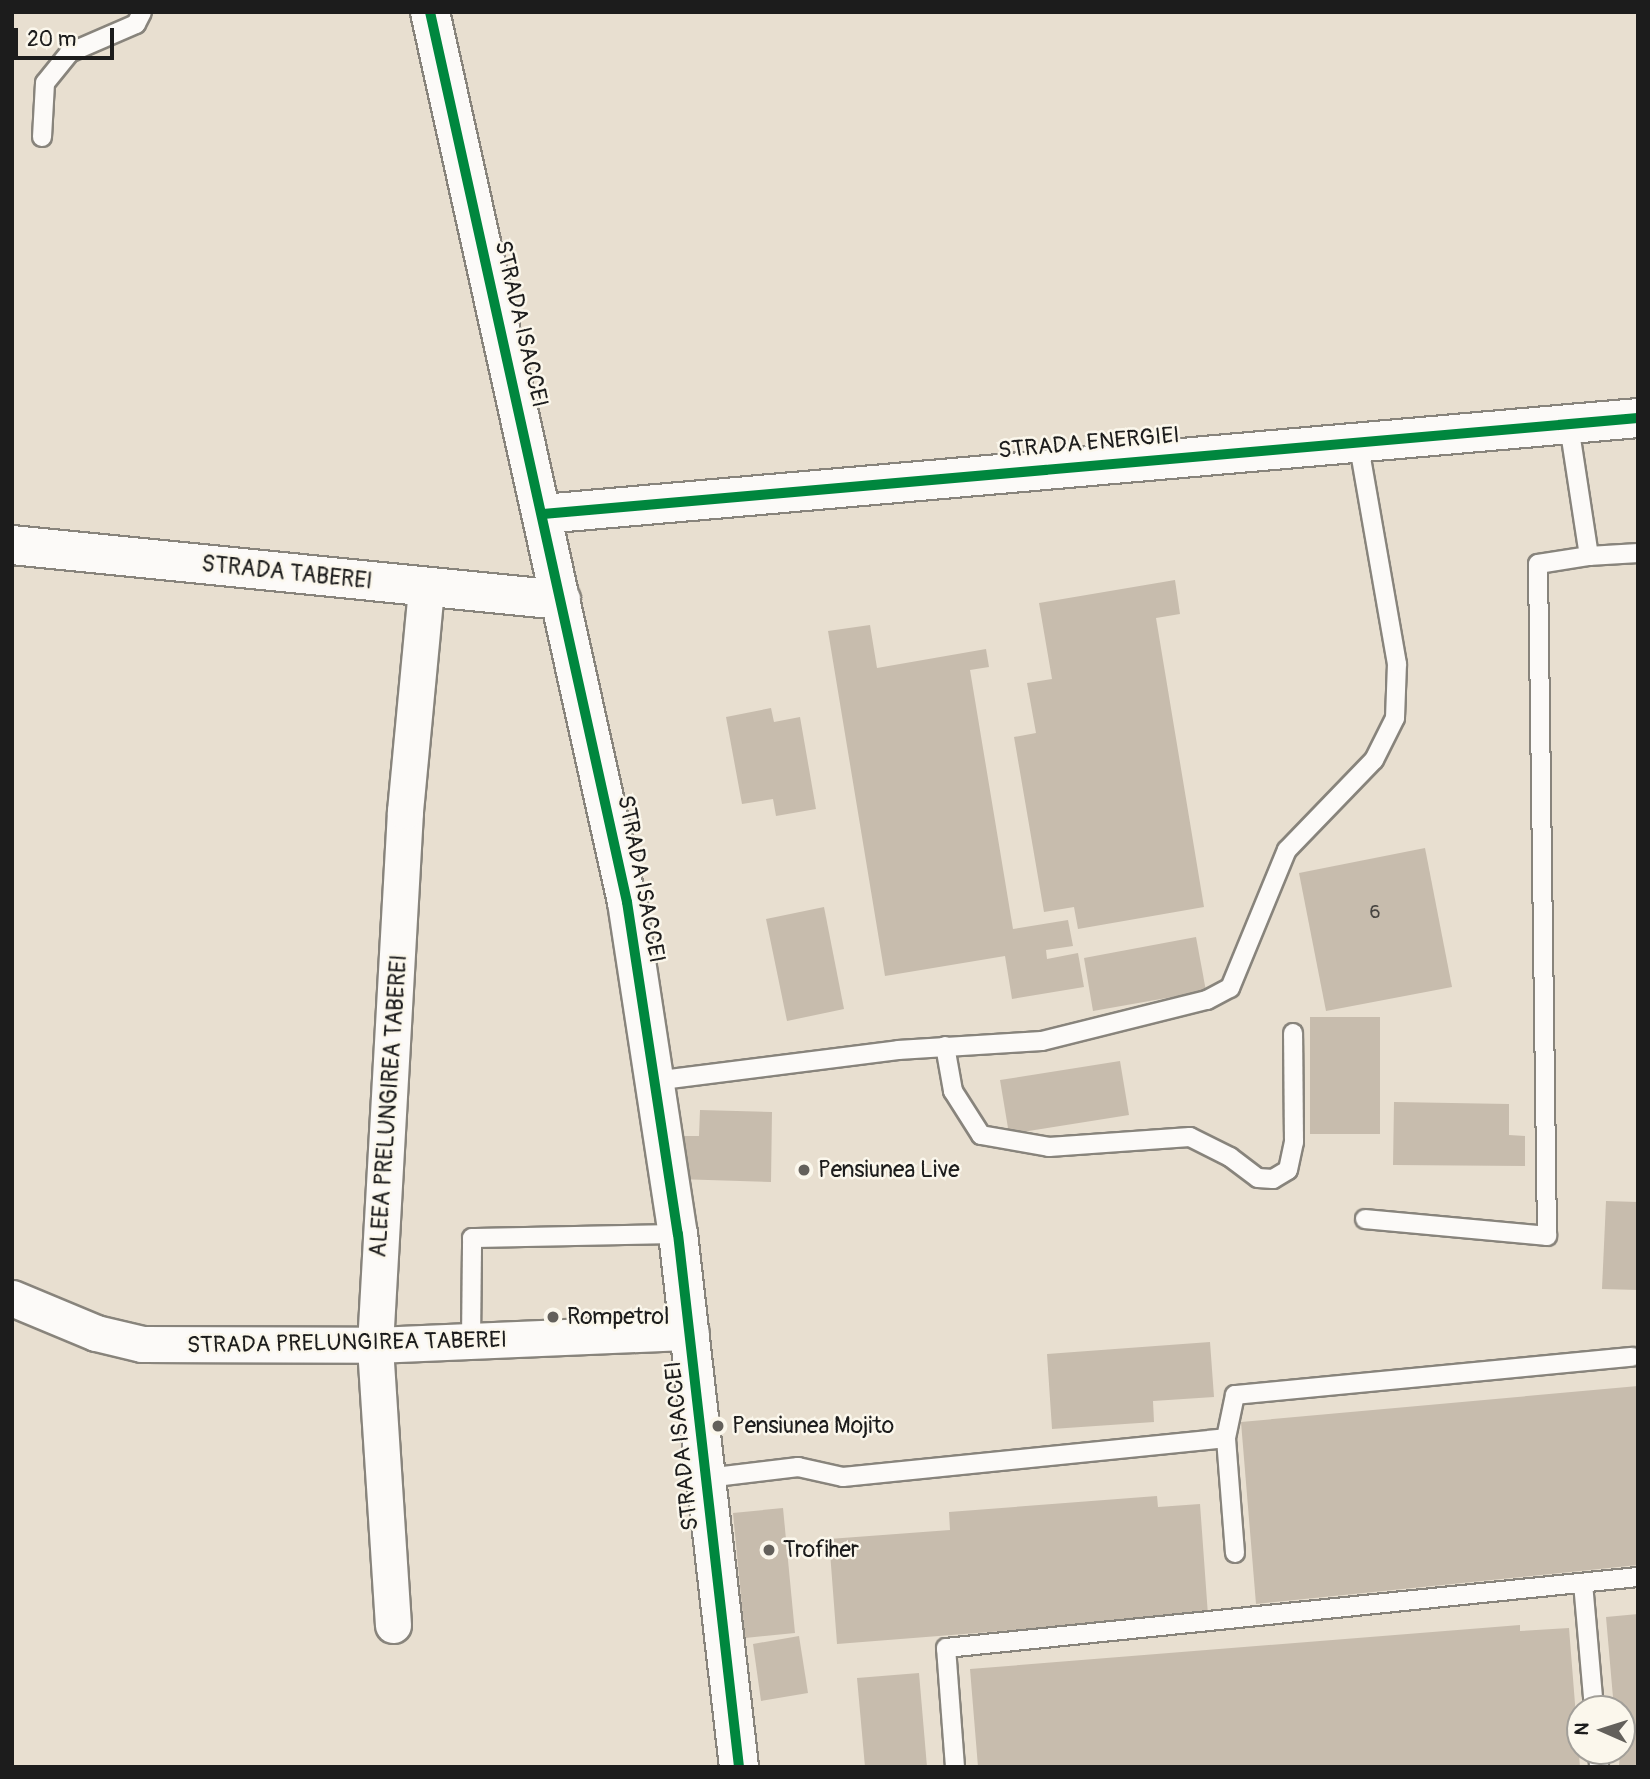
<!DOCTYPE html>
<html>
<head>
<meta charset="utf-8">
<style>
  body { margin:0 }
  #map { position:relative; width:1650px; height:1779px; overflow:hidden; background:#e8dfd0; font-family:Pangolin,sans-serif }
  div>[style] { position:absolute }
  .building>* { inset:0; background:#c7bcad }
  .roads { filter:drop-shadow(2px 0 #88847c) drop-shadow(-2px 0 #88847c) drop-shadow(0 2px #88847c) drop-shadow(0 -2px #88847c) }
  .service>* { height:18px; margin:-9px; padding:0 9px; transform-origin:9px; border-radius:9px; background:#fcfaf8 }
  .minor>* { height:35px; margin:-17.5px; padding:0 17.5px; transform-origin:17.5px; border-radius:17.5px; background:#fcfaf8 }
  .tertiary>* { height:38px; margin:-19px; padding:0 19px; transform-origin:19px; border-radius:19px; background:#fcfaf8 }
  .primary>* { height:38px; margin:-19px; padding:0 19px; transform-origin:19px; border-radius:19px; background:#fcfaf8 }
  .cycleway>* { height:10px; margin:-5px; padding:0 5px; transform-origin:5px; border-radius:5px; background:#00873e }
  .dots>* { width:19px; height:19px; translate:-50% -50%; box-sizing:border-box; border:4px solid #fbf7ec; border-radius:50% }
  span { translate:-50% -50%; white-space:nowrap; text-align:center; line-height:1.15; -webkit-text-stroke:5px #fbf7ec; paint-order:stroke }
  .number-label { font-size:19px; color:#474440 }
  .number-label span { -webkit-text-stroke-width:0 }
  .street-label { font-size:23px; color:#1c1c1c }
  .poi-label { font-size:23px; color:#1c1c1c }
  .left { translate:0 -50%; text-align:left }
  .frame { position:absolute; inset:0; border:14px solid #1c1c1c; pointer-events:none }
  .north { position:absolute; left:1566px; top:1695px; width:70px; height:70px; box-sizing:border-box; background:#fbf7ec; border:2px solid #a29f99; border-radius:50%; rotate:273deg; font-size:19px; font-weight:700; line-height:28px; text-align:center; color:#1c1c1c }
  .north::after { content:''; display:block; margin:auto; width:24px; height:32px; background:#63605b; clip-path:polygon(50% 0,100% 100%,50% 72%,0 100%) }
  .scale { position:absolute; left:14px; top:28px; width:100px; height:32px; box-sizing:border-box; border:4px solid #1c1c1c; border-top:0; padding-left:9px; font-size:21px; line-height:24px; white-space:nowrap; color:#1c1c1c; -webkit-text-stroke:5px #fbf7ec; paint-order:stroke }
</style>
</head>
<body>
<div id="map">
  <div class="building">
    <i style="clip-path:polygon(1175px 580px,1180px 614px,1156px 618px,1204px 907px,1078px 929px,1074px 907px,1044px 912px,1014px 737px,1036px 733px,1027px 683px,1052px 679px,1039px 603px)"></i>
    <i style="clip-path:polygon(870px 625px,877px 668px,986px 649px,989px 667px,970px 670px,1013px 929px,1068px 920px,1073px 946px,1046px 950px,1047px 959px,1078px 953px,1084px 987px,1012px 999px,1005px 956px,885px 976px,828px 631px)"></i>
    <i style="clip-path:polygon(771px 708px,774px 722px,800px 717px,816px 809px,776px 816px,773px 799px,742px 804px,726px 717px)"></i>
    <i style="clip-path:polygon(1425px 848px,1452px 987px,1326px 1011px,1299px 873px)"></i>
    <i style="clip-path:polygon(824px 907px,844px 1009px,787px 1021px,766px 919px)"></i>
    <i style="clip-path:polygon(1196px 937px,1206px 991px,1093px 1011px,1084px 958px)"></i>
    <i style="clip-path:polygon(1310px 1017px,1380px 1017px,1380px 1134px,1310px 1134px)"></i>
    <i style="clip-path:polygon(1120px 1061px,1129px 1115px,1009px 1134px,1000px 1080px)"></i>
    <i style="clip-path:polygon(1394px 1102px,1509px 1104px,1509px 1135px,1525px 1136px,1525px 1166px,1393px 1165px)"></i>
    <i style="clip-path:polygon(700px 1110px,772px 1112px,771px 1182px,676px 1179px,676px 1136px,699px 1136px)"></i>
    <i style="clip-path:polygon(1606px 1201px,1638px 1202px,1638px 1290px,1602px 1289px)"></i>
    <i style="clip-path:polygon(1210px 1342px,1214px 1397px,1153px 1401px,1154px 1422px,1052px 1429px,1047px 1354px)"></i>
    <i style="clip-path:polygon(1638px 1386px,1638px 1565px,1256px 1604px,1241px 1422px)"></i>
    <i style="clip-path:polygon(1157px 1496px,1158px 1507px,1200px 1504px,1208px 1615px,837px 1644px,829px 1539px,950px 1530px,949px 1512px)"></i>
    <i style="clip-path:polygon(783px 1508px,795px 1633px,745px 1638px,733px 1513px)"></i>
    <i style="clip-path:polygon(1638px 1614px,1638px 1767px,1619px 1767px,1622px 1709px,1614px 1709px,1606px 1617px)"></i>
    <i style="clip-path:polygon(1520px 1625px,1520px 1631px,1569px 1628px,1580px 1767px,978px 1767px,970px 1669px)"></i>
    <i style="clip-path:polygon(799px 1636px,808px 1693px,761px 1701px,753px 1644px)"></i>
    <i style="clip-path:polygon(919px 1673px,927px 1767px,865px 1767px,857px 1678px)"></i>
  </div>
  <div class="roads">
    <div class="service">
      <i style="left:42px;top:137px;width:54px;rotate:-86.8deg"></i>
      <i style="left:45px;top:83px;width:38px;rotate:-51deg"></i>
      <i style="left:69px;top:53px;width:73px;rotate:-23.4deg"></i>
      <i style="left:136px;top:24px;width:13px;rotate:-63deg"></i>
      <i style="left:1589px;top:556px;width:49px;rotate:-3.5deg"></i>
      <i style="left:945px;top:1046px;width:46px;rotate:79.9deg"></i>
      <i style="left:953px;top:1091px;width:52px;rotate:57.5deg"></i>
      <i style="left:981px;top:1135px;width:69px;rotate:10deg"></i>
      <i style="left:1049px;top:1147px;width:141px;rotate:-4.1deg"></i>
      <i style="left:1190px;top:1137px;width:45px;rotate:26.6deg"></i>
      <i style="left:1230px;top:1157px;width:35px;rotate:37deg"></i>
      <i style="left:1258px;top:1178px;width:15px;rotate:4deg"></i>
      <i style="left:1273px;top:1179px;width:17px;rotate:-31deg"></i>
      <i style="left:1288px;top:1170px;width:29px;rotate:-78deg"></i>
      <i style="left:1294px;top:1142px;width:109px;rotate:-90.5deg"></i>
      <i style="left:654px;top:1081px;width:246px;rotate:-7.2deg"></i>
      <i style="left:898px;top:1050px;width:144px;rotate:-3.6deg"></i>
      <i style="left:1042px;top:1041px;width:170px;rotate:-14deg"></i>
      <i style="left:1207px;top:1000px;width:26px;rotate:-28deg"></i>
      <i style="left:1230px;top:988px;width:149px;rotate:-67.6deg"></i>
      <i style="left:1287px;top:850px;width:125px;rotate:-46deg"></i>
      <i style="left:1374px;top:760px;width:47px;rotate:-63.4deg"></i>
      <i style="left:1395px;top:718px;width:54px;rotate:-87.9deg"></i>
      <i style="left:1397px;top:664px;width:221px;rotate:-99.9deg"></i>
      <i style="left:1365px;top:1219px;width:183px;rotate:5.3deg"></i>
      <i style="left:1547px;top:1236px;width:672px;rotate:-90.77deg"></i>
      <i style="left:1538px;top:564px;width:52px;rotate:-8.9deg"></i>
      <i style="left:1589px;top:556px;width:132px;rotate:-98.7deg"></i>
      <i style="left:471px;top:1342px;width:104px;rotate:-89.4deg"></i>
      <i style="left:472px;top:1238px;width:206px;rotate:-1.1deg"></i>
      <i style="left:707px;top:1478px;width:92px;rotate:-6.9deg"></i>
      <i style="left:798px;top:1467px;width:46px;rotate:12.5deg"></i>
      <i style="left:843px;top:1477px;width:385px;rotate:-5.8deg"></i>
      <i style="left:1235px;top:1553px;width:115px;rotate:-94.5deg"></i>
      <i style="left:1226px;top:1438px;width:44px;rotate:-78.2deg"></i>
      <i style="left:1235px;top:1395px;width:399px;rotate:-5.5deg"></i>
      <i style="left:1583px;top:1583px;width:126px;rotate:85deg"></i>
      <i style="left:1598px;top:1751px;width:16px;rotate:86deg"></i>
      <i style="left:955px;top:1767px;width:119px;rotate:-94.3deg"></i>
      <i style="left:946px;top:1648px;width:696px;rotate:-5.86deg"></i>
    </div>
    <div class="minor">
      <i style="left:12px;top:1298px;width:91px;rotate:22.6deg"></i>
      <i style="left:96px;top:1333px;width:47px;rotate:13.4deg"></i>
      <i style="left:142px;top:1344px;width:233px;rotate:0.2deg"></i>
      <i style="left:375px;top:1345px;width:316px;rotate:-2.4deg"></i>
      <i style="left:393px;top:1625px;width:281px;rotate:-93.7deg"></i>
      <i style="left:375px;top:1345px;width:535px;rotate:-86.78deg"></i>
      <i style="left:405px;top:811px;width:225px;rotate:-84.6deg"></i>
    </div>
    <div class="tertiary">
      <i style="left:543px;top:514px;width:1099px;rotate:-5.01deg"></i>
      <i style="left:12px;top:545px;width:552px;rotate:5.72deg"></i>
    </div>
    <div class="primary">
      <i style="left:430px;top:12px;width:912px;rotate:77.52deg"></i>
      <i style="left:627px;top:902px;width:336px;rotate:81.3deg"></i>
      <i style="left:678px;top:1234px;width:536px;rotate:83.47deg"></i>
    </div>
  </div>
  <div class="cycleway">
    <i style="left:430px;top:12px;width:912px;rotate:77.52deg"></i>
    <i style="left:627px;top:902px;width:336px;rotate:81.3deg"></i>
    <i style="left:678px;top:1234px;width:536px;rotate:83.47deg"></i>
    <i style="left:543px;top:514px;width:1099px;rotate:-5.01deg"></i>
  </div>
  <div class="dots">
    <i style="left:804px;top:1170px;background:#63605b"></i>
    <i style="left:553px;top:1317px;background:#63605b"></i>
    <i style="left:718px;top:1426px;background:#63605b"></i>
    <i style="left:769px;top:1550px;background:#63605b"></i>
  </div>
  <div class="number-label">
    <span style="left:1375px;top:913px">6</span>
  </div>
  <div class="street-label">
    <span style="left:521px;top:324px;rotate:77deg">STRADA ISACCEI</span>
    <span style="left:1089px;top:443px;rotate:-5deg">STRADA ENERGIEI</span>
    <span style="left:287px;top:573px;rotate:6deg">STRADA TABEREI</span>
    <span style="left:641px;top:879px;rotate:79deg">STRADA ISACCEI</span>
    <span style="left:389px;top:1106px;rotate:-86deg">ALEEA PRELUNGIREA TABEREI</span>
    <span style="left:347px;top:1343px;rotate:-1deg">STRADA PRELUNGIREA TABEREI</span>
    <span style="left:682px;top:1446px;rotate:-96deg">STRADA ISACCEI</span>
  </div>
  <div class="poi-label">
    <span class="left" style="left:818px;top:1170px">Pensiunea Live</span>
    <span class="left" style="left:567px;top:1317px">Rompetrol</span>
    <span class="left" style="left:732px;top:1426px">Pensiunea Mojito</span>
    <span class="left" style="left:783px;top:1550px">Trofiher</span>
  </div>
  <div class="frame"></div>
  <div class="north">N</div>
  <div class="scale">20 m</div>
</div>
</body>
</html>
